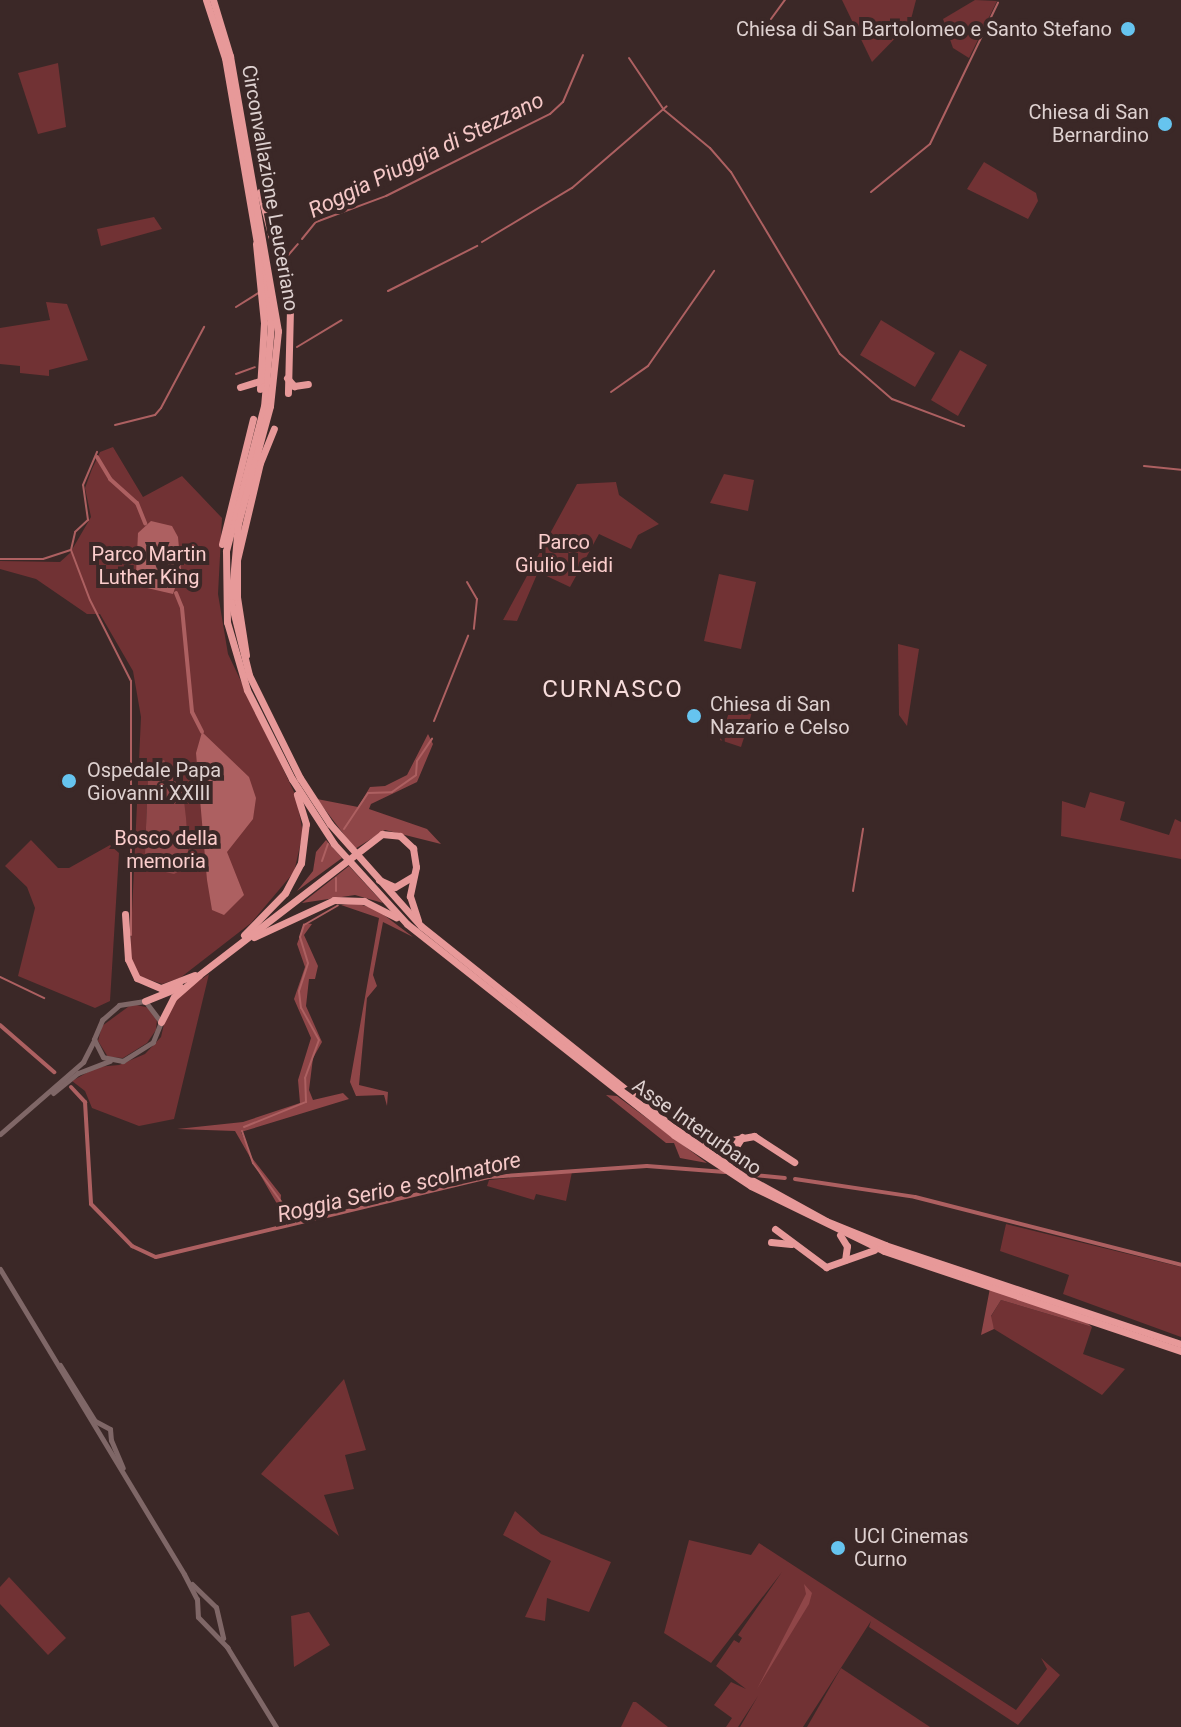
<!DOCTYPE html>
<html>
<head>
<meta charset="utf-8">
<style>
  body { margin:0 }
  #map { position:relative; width:1181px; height:1727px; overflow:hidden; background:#3b2827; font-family:Roboto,sans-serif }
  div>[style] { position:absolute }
  .green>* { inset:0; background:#713234 }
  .forest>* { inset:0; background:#8f4648 }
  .water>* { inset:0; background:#ad6061 }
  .stream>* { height:2px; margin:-1px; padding:0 1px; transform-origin:1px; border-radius:1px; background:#ad6061 }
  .canal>* { height:4px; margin:-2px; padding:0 2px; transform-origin:2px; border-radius:2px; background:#ad6061 }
  .secondary>* { height:5px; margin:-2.5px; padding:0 2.5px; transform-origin:2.5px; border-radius:2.5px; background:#7f6767 }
  .highway>* { height:7px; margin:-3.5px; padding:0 3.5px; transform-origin:3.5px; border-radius:3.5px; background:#e79999 }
  .dots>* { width:22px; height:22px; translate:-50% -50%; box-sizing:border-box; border:4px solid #3b2827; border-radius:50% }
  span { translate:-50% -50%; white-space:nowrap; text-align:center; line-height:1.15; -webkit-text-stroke:8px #3b2827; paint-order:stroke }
  .poi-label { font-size:20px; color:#ded1d0 }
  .right { translate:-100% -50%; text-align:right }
  .left { translate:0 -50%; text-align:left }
  .street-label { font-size:20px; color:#ded1d0 }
  .park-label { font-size:20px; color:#fbcdcc }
  .water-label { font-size:22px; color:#f5c8c7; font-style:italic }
  .quarter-label { font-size:24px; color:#f7dcdb; letter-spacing:2px }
</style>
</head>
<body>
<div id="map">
  <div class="green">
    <i style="clip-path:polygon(842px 0,916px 0,910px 23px,872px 62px)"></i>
    <i style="clip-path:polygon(975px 0,997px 1px,969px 58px,953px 48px,943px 19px)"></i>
    <i style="clip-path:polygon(58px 63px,66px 127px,38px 134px,18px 73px)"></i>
    <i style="clip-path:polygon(984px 162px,1036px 193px,1038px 201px,1028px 219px,967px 189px)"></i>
    <i style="clip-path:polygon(154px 217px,162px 229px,101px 246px,97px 229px)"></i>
    <i style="clip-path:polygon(46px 302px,67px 304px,88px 360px,49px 370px,49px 376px,20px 373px,20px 366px,0 364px,0 328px,50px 320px)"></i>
    <i style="clip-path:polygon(881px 320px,935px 353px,915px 387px,860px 355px)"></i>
    <i style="clip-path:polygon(960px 350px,987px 365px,958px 416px,931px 400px)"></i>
    <i style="clip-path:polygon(evenodd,113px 447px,143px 497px,182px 476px,222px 518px,218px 594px,228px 654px,296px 796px,303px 833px,294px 872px,251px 923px,180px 978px,162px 984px,139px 976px,130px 956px,141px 717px,133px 671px,100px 614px,87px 614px,36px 579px,0 569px,0 561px,60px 562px,70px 553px,91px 517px,85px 488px,92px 469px,100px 452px,113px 447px,148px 774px,171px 778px,179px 785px,145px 854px,148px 774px)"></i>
    <i style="clip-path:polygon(724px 474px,754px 480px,748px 511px,710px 503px)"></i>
    <i style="clip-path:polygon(616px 482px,619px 495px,659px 524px,638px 535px,631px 549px,599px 534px,570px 587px,538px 572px,517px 621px,503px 620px,577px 484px)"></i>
    <i style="clip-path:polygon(719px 574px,756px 582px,741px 649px,704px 641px)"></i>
    <i style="clip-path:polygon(898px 644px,919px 649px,907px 726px,899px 715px)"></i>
    <i style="clip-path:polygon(734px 697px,755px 703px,741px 747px,720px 740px)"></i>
    <i style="clip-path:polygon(1090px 792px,1125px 802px,1120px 820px,1169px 835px,1175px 819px,1181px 822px,1181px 859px,1061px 836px,1062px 801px,1085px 808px)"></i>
    <i style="clip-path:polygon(31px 840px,58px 868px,69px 868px,110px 845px,119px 853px,110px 1001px,95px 1008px,18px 976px,35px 908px,27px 887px,5px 866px)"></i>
    <i style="clip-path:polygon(209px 974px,174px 1119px,139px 1126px,92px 1108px,85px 1091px,72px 1081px,97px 1067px,119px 1065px,145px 1054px,161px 1037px,167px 1011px,183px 991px)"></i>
    <i style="clip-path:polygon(132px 1004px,150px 1008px,157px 1019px,156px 1030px,147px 1043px,123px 1058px,108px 1057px,98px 1041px,102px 1026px)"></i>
    <i style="clip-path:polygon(572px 1172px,566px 1201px,536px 1194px,534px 1200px,487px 1186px,489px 1180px)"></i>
    <i style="clip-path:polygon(1006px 1224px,1181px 1267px,1181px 1337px,1063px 1294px,1069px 1275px,1000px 1251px)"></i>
    <i style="clip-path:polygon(1001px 1300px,1092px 1327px,1083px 1354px,1125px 1369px,1102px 1395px,994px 1329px,990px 1318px)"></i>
    <i style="clip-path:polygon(344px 1379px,366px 1450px,345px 1455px,354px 1489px,324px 1495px,339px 1536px,261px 1474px)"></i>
    <i style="clip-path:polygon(515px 1511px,541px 1534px,611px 1562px,589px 1612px,547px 1598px,545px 1621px,525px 1617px,551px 1561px,503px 1535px)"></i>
    <i style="clip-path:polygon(689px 1540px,751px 1555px,759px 1543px,1016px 1710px,1047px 1669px,1041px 1658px,1060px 1675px,1018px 1725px,869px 1627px,871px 1621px,803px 1727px,740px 1727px,758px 1696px,738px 1727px,726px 1727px,732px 1718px,714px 1705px,731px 1682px,746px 1689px,716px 1666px,734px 1640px,739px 1643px,742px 1638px,738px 1635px,782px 1572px,711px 1663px,664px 1633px)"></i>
    <i style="clip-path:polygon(9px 1577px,66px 1638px,48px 1655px,0 1604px,0 1587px)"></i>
    <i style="clip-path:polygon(309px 1612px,330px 1645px,294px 1667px,291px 1616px)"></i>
    <i style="clip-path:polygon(841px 1668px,930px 1727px,807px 1727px)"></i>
    <i style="clip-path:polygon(633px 1702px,636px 1702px,668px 1727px,621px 1727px)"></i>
  </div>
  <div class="forest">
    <i style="clip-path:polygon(428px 734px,433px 744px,417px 782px,371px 804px,369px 809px,427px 829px,441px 844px,385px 830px,355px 849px,317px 799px,358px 807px,370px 787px,385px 786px,407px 775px)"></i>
    <i style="clip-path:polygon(164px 760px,183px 793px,186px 818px,189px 866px,174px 874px,149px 868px,145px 854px,148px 774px,151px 765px)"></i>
    <i style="clip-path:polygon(326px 840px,342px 858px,297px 891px,313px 871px,316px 852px)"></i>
    <i style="clip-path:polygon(349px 866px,383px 903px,355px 895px,302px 903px)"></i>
    <i style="clip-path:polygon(355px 903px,376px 909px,413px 937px,383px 922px,373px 975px,377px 986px,367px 998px,359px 1085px,388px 1092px,387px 1106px,384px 1095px,356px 1096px,350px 1082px,379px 918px,341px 905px)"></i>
    <i style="clip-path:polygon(305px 923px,312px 924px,304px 935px,318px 966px,315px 979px,309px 979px,306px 1006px,322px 1042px,313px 1058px,309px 1090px,313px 1100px,343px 1093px,349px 1099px,241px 1132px,252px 1158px,281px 1195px,280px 1209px,235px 1131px,177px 1129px,243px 1122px,300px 1103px,298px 1080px,311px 1038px,294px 999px,305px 967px,297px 944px)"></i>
    <i style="clip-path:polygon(606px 1095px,617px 1096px,707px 1163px,680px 1158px,674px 1143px,666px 1143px)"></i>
    <i style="clip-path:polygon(990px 1288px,1086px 1322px,1092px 1327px,1001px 1300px,991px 1316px,994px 1329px,981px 1335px)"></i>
    <i style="clip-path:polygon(804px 1584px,812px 1593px,809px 1604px,757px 1689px,806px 1594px)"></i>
  </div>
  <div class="water">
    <i style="clip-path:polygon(151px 521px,172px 526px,178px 537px,181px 570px,173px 594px,147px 588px,136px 574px,138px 533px)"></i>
    <i style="clip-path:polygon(202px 732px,249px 777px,256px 798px,253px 819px,227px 852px,244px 895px,224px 915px,212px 910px,207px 880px,196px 753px)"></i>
  </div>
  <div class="stream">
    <i style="left:771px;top:19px;width:24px;rotate:-54deg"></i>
    <i style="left:629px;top:58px;width:63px;rotate:56.1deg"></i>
    <i style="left:664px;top:110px;width:60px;rotate:39.6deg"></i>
    <i style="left:710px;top:148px;width:32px;rotate:49deg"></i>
    <i style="left:731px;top:172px;width:212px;rotate:59.1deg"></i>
    <i style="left:840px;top:354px;width:69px;rotate:40.9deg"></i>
    <i style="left:892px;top:399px;width:77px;rotate:20.6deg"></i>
    <i style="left:871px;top:192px;width:76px;rotate:-39.1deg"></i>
    <i style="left:930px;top:144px;width:157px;rotate:-64.3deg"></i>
    <i style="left:302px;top:239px;width:22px;rotate:-51deg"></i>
    <i style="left:316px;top:222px;width:75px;rotate:-20.4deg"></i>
    <i style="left:386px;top:196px;width:183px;rotate:-26.6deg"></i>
    <i style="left:550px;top:114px;width:18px;rotate:-43deg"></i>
    <i style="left:563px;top:102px;width:51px;rotate:-66.9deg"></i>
    <i style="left:482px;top:242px;width:105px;rotate:-31deg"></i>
    <i style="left:572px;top:188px;width:125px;rotate:-40.8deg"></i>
    <i style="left:284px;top:260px;width:21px;rotate:-49deg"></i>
    <i style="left:388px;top:291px;width:100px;rotate:-26.8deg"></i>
    <i style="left:236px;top:307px;width:26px;rotate:-32deg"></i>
    <i style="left:297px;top:347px;width:52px;rotate:-31deg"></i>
    <i style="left:236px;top:374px;width:20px;rotate:-20deg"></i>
    <i style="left:611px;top:392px;width:45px;rotate:-35.1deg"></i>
    <i style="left:648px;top:366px;width:116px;rotate:-55.2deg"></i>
    <i style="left:115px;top:425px;width:41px;rotate:-14deg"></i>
    <i style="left:155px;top:415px;width:9px;rotate:-49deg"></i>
    <i style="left:161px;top:408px;width:92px;rotate:-62deg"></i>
    <i style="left:1144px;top:466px;width:37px;rotate:6deg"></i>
    <i style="left:71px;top:550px;width:53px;rotate:69.2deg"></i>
    <i style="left:90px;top:600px;width:91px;rotate:63.2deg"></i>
    <i style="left:131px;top:681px;width:254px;rotate:90deg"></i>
    <i style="left:0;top:559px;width:43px"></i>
    <i style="left:43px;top:559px;width:29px;rotate:-18deg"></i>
    <i style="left:71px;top:550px;width:18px;rotate:-77deg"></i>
    <i style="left:75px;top:532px;width:18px;rotate:-43deg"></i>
    <i style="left:88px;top:520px;width:35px;rotate:-98deg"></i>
    <i style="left:83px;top:485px;width:36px;rotate:-67deg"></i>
    <i style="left:467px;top:582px;width:20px;rotate:60deg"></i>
    <i style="left:477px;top:599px;width:30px;rotate:96deg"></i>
    <i style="left:434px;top:721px;width:92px;rotate:-68.2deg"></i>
    <i style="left:344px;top:829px;width:43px;rotate:-56.3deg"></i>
    <i style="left:368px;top:793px;width:24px;rotate:-2deg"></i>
    <i style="left:392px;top:792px;width:29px;rotate:-35deg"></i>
    <i style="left:416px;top:775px;width:14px;rotate:-86deg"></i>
    <i style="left:417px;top:761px;width:27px;rotate:-56deg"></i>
    <i style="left:322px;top:861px;width:18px;rotate:-71deg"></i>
    <i style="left:336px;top:878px;width:13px;rotate:90deg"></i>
    <i style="left:853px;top:891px;width:63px;rotate:-80.8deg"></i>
    <i style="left:0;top:977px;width:49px;rotate:25.5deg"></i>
    <i style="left:244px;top:1127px;width:67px;rotate:-22deg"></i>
    <i style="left:306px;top:1102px;width:24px;rotate:-92deg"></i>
    <i style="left:305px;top:1078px;width:40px;rotate:-69.8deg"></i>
    <i style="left:319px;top:1040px;width:37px;rotate:-119deg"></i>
    <i style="left:301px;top:1008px;width:17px;rotate:-97deg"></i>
    <i style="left:299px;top:991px;width:29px;rotate:-72deg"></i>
    <i style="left:308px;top:963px;width:27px;rotate:-107deg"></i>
    <i style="left:300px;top:937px;width:13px;rotate:-72deg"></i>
    <i style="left:304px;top:925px;width:39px;rotate:-30deg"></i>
    <i style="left:242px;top:1131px;width:34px;rotate:71deg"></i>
    <i style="left:253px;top:1163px;width:54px;rotate:54deg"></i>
    <i style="left:285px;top:1207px;width:15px;rotate:82deg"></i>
    <i style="left:287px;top:1222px;width:9px;rotate:159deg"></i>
  </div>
  <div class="canal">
    <i style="left:97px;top:457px;width:26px;rotate:59deg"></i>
    <i style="left:110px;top:479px;width:36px;rotate:42deg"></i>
    <i style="left:137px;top:503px;width:22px;rotate:68deg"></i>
    <i style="left:176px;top:593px;width:16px;rotate:68deg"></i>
    <i style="left:182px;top:608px;width:104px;rotate:84.5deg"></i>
    <i style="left:192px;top:712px;width:22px;rotate:63deg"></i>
    <i style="left:0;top:1025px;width:72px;rotate:41deg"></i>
    <i style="left:71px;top:1087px;width:21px;rotate:47deg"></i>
    <i style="left:85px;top:1102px;width:102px;rotate:86.6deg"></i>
    <i style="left:91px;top:1204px;width:59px;rotate:45.7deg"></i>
    <i style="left:132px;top:1246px;width:26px;rotate:25deg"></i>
    <i style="left:156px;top:1257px;width:342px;rotate:-13.5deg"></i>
    <i style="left:489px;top:1177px;width:158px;rotate:-4deg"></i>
    <i style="left:647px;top:1166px;width:78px;rotate:4.4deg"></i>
    <i style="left:746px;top:1174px;width:39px;rotate:6deg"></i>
    <i style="left:795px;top:1179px;width:121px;rotate:8.5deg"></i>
    <i style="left:915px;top:1197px;width:275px;rotate:14.3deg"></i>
  </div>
  <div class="secondary">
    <i style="left:145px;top:1001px;width:26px;rotate:53deg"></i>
    <i style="left:161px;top:1022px;width:22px;rotate:112deg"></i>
    <i style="left:153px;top:1042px;width:36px;rotate:148deg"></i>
    <i style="left:123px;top:1061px;width:20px;rotate:-169deg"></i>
    <i style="left:103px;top:1057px;width:20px;rotate:-117deg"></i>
    <i style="left:94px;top:1039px;width:21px;rotate:-67deg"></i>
    <i style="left:102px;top:1020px;width:23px;rotate:-41deg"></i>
    <i style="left:119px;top:1005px;width:26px;rotate:-9deg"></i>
    <i style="left:53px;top:1093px;width:32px;rotate:-39deg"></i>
    <i style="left:78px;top:1073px;width:34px;rotate:-21deg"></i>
    <i style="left:0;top:1134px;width:110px;rotate:-40.9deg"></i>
    <i style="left:83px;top:1062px;width:25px;rotate:-63deg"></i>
    <i style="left:0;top:1269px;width:356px;rotate:58.9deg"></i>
    <i style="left:184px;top:1574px;width:28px;rotate:63deg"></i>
    <i style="left:197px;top:1599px;width:18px;rotate:87deg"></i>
    <i style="left:198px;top:1617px;width:43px;rotate:45.9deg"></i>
    <i style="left:60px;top:1365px;width:66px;rotate:58deg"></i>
    <i style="left:95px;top:1421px;width:17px;rotate:28deg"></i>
    <i style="left:110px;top:1429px;width:11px;rotate:85deg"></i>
    <i style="left:111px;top:1440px;width:30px;rotate:67deg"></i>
    <i style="left:192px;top:1584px;width:33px;rotate:44deg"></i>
    <i style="left:216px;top:1607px;width:32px;rotate:77deg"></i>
    <i style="left:227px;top:1647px;width:94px;rotate:58.5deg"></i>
  </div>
  <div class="highway">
    <i style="left:206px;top:0;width:61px;rotate:71.9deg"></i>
    <i style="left:225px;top:58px;width:271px;rotate:80.2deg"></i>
    <i style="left:271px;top:325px;width:81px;rotate:94.9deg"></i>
    <i style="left:264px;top:406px;width:150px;rotate:104.7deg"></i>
    <i style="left:226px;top:551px;width:71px;rotate:89.2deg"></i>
    <i style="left:227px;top:622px;width:71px;rotate:73.6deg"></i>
    <i style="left:247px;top:690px;width:100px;rotate:63.2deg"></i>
    <i style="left:292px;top:779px;width:77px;rotate:57.1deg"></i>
    <i style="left:334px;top:844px;width:108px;rotate:47.6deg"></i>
    <i style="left:407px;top:924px;width:340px;rotate:38.3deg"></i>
    <i style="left:674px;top:1135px;width:92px;rotate:33.5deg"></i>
    <i style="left:751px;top:1186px;width:148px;rotate:26deg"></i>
    <i style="left:884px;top:1251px;width:313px;rotate:18.6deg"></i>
    <i style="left:213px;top:0;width:59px;rotate:73.1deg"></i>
    <i style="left:230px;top:56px;width:279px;rotate:80.1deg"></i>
    <i style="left:278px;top:331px;width:75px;rotate:96.1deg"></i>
    <i style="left:270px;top:406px;width:122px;rotate:105.2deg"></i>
    <i style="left:238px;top:524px;width:78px;rotate:95.1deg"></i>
    <i style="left:231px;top:602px;width:75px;rotate:76.1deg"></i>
    <i style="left:249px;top:675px;width:115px;rotate:63.7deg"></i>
    <i style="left:300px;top:778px;width:55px;rotate:56.9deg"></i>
    <i style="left:330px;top:824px;width:137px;rotate:48.3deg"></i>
    <i style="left:421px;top:926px;width:327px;rotate:38.6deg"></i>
    <i style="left:677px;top:1130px;width:78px;rotate:34.5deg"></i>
    <i style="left:741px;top:1174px;width:97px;rotate:28.9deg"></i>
    <i style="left:826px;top:1221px;width:64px;rotate:22.1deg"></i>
    <i style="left:885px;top:1245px;width:312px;rotate:18.5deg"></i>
    <i style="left:260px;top:192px;width:121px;rotate:75.6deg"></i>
    <i style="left:290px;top:309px;width:84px;rotate:91.4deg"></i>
    <i style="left:256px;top:244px;width:79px;rotate:84.2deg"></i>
    <i style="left:264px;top:323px;width:66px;rotate:93.5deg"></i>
    <i style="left:287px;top:378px;width:11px;rotate:49deg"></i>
    <i style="left:294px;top:386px;width:14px;rotate:-8deg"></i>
    <i style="left:240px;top:387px;width:21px;rotate:-17deg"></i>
    <i style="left:222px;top:544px;width:129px;rotate:-76.1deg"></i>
    <i style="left:246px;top:655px;width:59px;rotate:-98.8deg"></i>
    <i style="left:237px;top:597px;width:37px;rotate:-90deg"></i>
    <i style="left:237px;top:560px;width:100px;rotate:-76.7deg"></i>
    <i style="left:260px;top:463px;width:37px;rotate:-68deg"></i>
    <i style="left:379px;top:880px;width:17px;rotate:24deg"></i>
    <i style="left:395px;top:887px;width:21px;rotate:-31deg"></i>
    <i style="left:125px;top:914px;width:45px;rotate:86.2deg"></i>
    <i style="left:128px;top:959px;width:21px;rotate:65deg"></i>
    <i style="left:137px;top:978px;width:26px;rotate:23deg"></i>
    <i style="left:161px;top:988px;width:36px;rotate:-21deg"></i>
    <i style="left:244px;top:935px;width:59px;rotate:-45.7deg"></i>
    <i style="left:285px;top:893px;width:34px;rotate:-62deg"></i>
    <i style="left:301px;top:863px;width:39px;rotate:-83deg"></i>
    <i style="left:306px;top:824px;width:31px;rotate:-107deg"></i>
    <i style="left:254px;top:937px;width:88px;rotate:-24.8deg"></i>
    <i style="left:334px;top:900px;width:30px;rotate:2deg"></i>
    <i style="left:364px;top:901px;width:36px;rotate:27deg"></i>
    <i style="left:145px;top:1001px;width:38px;rotate:-22deg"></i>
    <i style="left:161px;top:1022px;width:28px;rotate:-63deg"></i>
    <i style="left:174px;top:997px;width:33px;rotate:-41deg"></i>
    <i style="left:199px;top:975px;width:231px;rotate:-37.6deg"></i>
    <i style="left:382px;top:834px;width:18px;rotate:6deg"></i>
    <i style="left:400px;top:836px;width:18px;rotate:43deg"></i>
    <i style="left:413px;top:848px;width:19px;rotate:81deg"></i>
    <i style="left:416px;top:867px;width:30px;rotate:102deg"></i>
    <i style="left:410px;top:896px;width:26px;rotate:72deg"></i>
    <i style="left:697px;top:1140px;width:14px;rotate:17deg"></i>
    <i style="left:710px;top:1144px;width:45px;rotate:-10.3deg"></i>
    <i style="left:754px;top:1136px;width:48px;rotate:33deg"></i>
    <i style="left:739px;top:1171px;width:19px;rotate:-111deg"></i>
    <i style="left:732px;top:1153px;width:19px;rotate:-58deg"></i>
    <i style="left:775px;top:1229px;width:64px;rotate:36.7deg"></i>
    <i style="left:826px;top:1267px;width:51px;rotate:-19.5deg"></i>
    <i style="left:840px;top:1235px;width:13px;rotate:58deg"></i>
    <i style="left:847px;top:1246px;width:14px;rotate:98deg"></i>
    <i style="left:771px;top:1242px;width:20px;rotate:6deg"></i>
  </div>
  <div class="dots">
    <i style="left:1128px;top:29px;background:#66c4ef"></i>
    <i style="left:1165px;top:124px;background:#66c4ef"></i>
    <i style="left:694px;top:716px;background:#66c4ef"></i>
    <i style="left:69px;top:781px;background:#66c4ef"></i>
    <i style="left:838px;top:1548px;background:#66c4ef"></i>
  </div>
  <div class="poi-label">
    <span class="right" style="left:1112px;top:29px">Chiesa di San Bartolomeo e Santo Stefano</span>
    <span class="right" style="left:1149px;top:124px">Chiesa di San<br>Bernardino</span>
    <span class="left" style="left:710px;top:716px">Chiesa di San<br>Nazario e Celso</span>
    <span class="left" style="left:87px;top:782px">Ospedale Papa<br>Giovanni XXIII</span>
    <span class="left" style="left:854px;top:1548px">UCI Cinemas<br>Curno</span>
  </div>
  <div class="street-label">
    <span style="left:270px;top:188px;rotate:80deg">Circonvallazione Leuceriano</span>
    <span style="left:697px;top:1127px;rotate:35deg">Asse Interurbano</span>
  </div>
  <div class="park-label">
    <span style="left:564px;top:554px">Parco<br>Giulio Leidi</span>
    <span style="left:149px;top:566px">Parco Martin<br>Luther King</span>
    <span style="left:166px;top:850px">Bosco della<br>memoria</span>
  </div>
  <div class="water-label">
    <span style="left:426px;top:155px;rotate:-26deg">Roggia Piuggia di Stezzano</span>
    <span style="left:399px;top:1187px;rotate:-13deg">Roggia Serio e scolmatore</span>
  </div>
  <div class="quarter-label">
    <span style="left:613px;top:690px">CURNASCO</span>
  </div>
</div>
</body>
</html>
